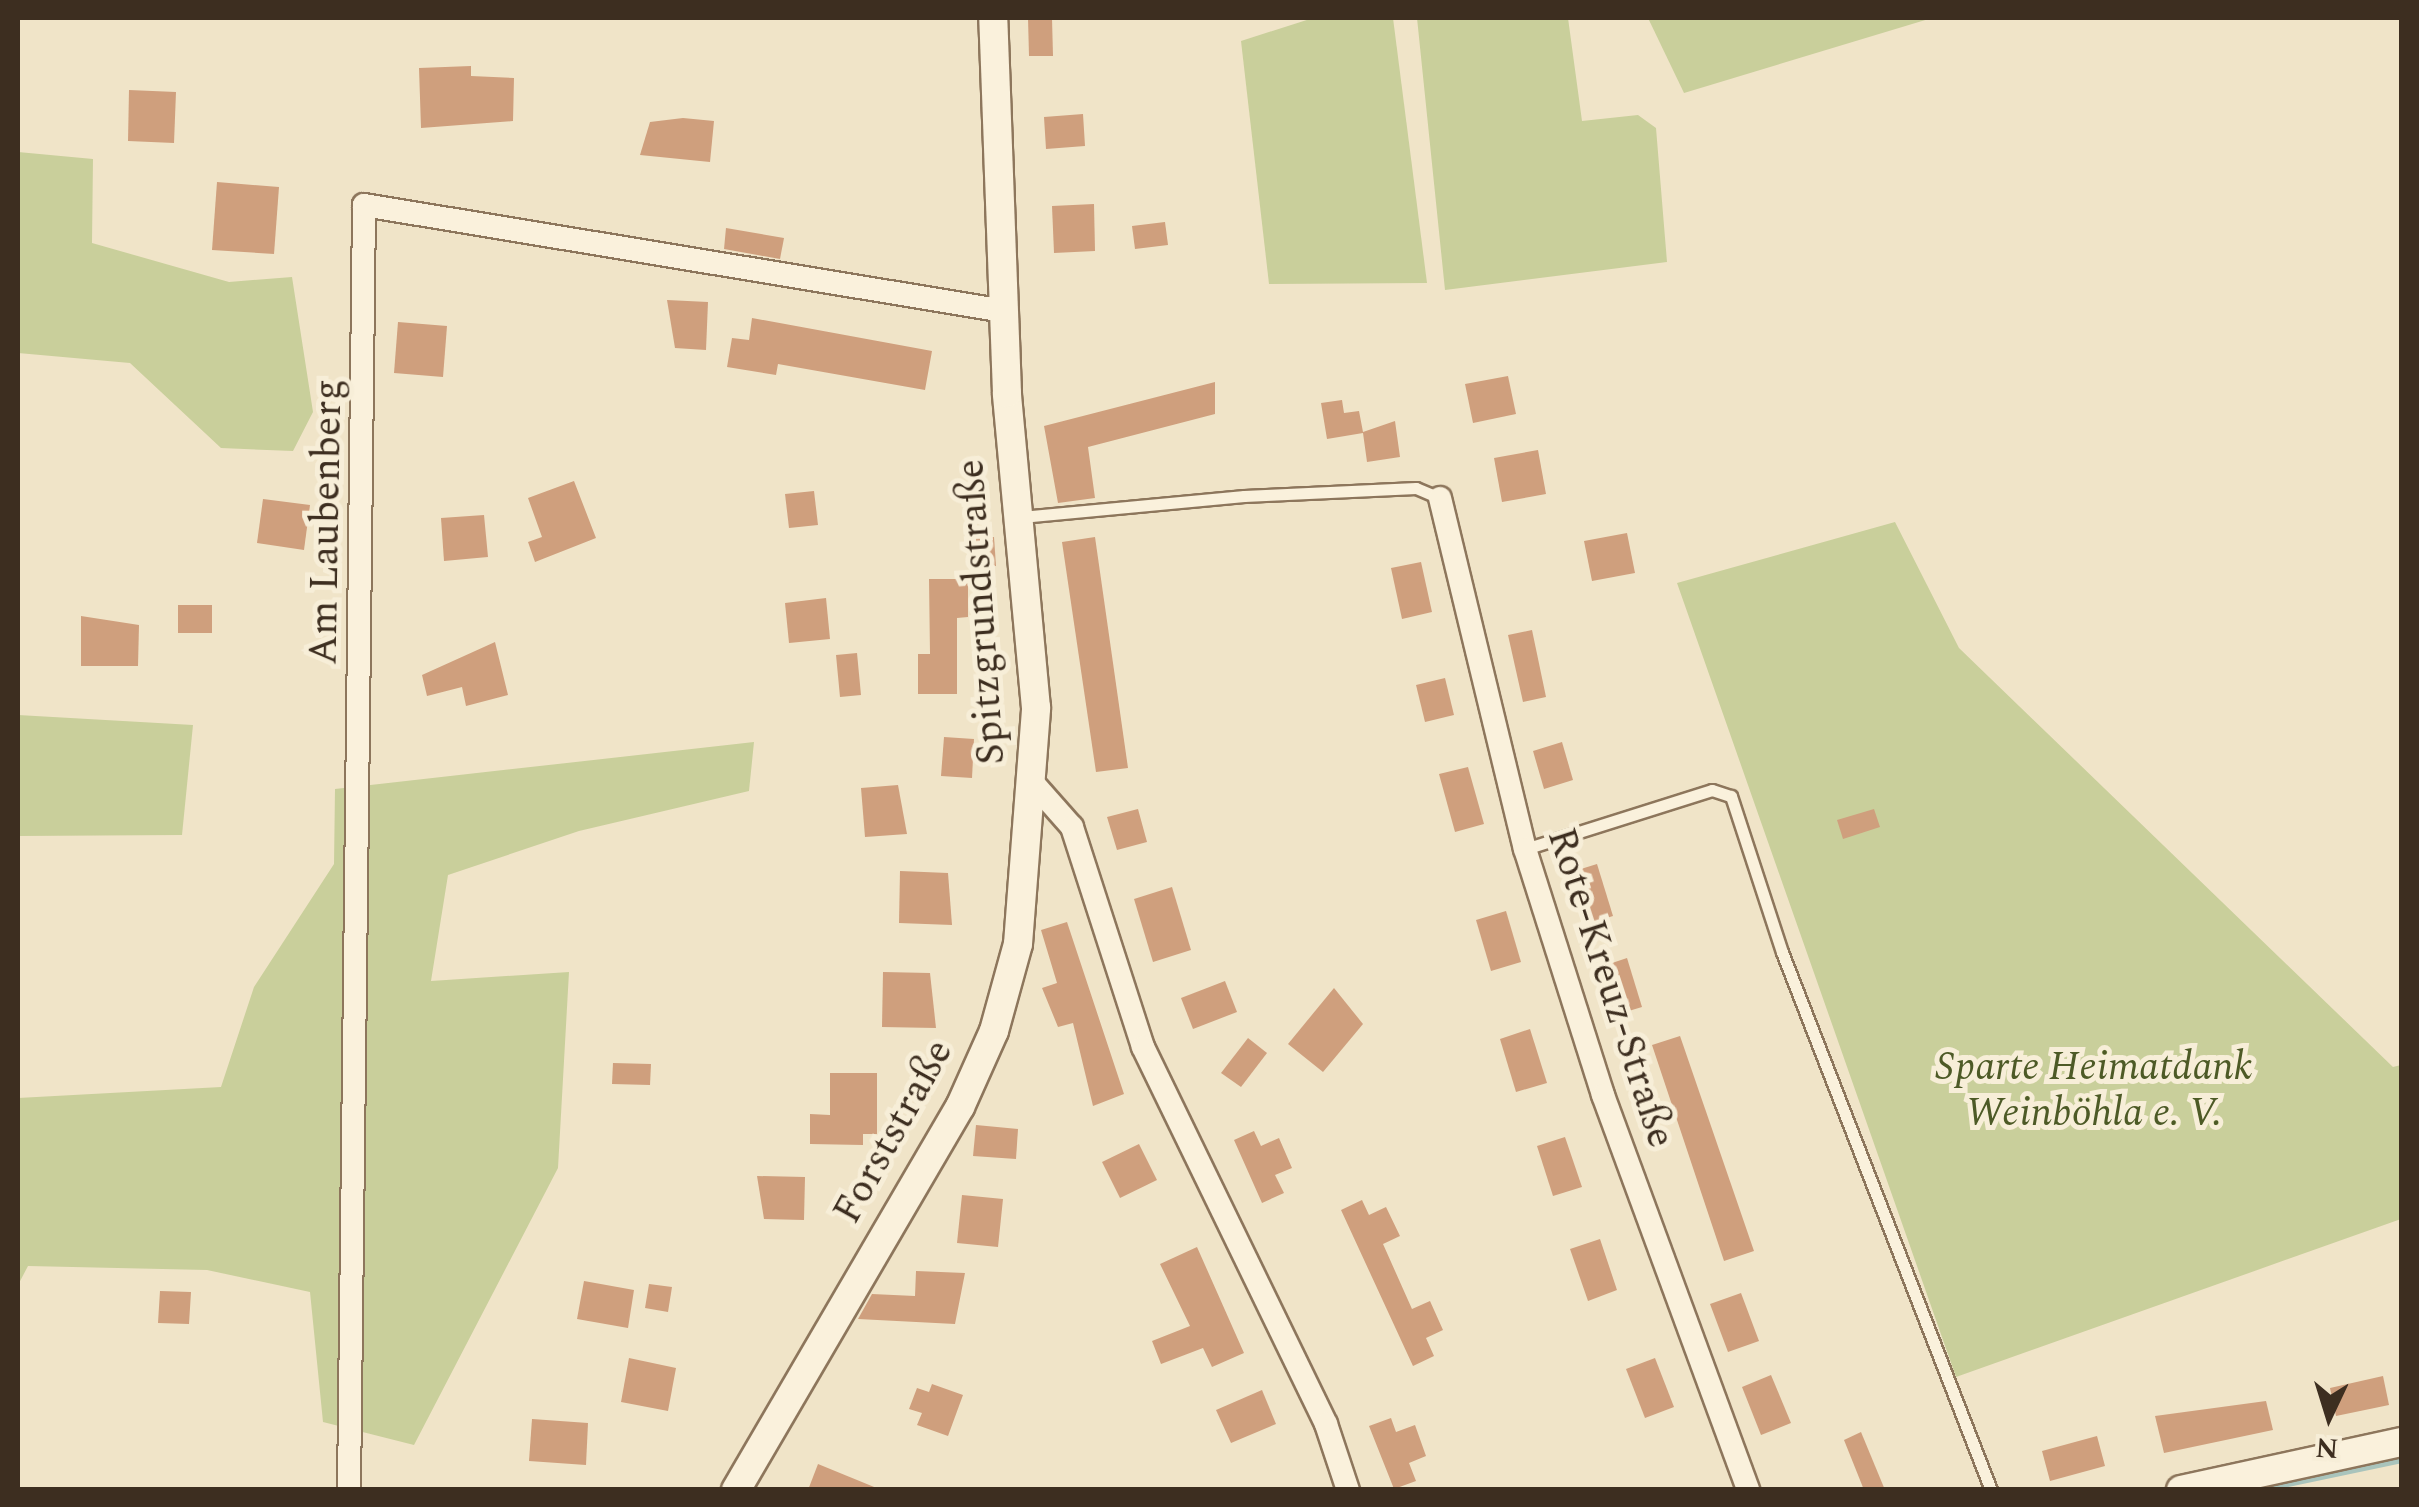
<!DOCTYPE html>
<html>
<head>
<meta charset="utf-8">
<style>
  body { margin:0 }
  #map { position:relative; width:2419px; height:1507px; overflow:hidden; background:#f0e4c8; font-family:Spectral,serif }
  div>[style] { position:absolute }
  .green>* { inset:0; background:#c9cf9b }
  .stream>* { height:8px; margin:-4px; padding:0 4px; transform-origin:4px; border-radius:4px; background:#a9c4bc }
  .building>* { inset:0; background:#cf9f7d }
  .roads { filter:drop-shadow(2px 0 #8d765c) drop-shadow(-2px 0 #8d765c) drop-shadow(0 2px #8d765c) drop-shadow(0 -2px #8d765c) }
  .service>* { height:11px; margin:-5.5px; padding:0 5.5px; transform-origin:5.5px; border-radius:5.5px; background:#faf1dc }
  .minor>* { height:22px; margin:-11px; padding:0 11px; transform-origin:11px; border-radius:11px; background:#faf1dc }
  .tertiary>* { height:28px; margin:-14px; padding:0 14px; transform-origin:14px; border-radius:14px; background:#faf1dc }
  span { translate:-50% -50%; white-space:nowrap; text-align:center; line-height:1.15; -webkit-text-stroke:10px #f7eed8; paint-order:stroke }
  .street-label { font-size:40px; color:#3d2e20 }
  .park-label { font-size:40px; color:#4d5a26; font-style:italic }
  .frame { position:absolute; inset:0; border:20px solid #3d2e20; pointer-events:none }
  .north { position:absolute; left:2279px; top:1367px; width:100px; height:100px; -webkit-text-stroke:8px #f7eed8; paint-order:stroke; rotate:184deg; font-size:28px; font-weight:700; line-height:40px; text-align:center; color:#3d2e20 }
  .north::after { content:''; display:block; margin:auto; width:35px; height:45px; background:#3d2e20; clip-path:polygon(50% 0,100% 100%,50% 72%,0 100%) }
</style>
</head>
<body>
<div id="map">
  <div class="green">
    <i style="clip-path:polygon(1313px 18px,1393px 18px,1427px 283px,1269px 284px,1241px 41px)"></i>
    <i style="clip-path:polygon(1417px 18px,1568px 18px,1582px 121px,1638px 115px,1656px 128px,1667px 262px,1445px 290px)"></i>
    <i style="clip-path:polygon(1648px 18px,1932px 18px,1684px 93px)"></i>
    <i style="clip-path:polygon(18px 152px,93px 159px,92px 243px,229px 282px,292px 277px,313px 412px,293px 451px,221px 448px,130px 363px,18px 353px)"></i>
    <i style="clip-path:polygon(1895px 522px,1959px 648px,2393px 1067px,2401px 1065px,2401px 1219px,1956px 1377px,1677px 583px)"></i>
    <i style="clip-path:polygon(18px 715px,193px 725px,182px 835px,18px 836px)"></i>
    <i style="clip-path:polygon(754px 742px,749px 791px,579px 831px,448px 875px,431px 981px,569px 972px,558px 1168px,414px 1445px,323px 1422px,310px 1292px,207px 1270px,28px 1266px,18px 1285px,18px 1098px,221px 1087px,254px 987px,334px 864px,335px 789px)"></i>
  </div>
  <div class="stream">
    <i style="left:2255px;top:1490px;width:150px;rotate:-11.9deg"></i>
  </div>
  <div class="building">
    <i style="clip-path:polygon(1028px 18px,1052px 18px,1053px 56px,1029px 56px)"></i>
    <i style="clip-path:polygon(471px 66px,471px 76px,514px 78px,513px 121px,421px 128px,419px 68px)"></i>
    <i style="clip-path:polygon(129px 90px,176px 92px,174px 143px,128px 141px)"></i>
    <i style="clip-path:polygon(1083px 114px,1085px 146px,1046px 149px,1044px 117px)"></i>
    <i style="clip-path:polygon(683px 118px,714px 121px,710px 162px,640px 155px,650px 122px)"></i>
    <i style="clip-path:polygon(217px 182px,279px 187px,274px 254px,212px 250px)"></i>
    <i style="clip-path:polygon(1094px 204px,1095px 251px,1054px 253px,1052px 206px)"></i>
    <i style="clip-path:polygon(1165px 222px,1168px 245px,1135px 249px,1132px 226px)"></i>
    <i style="clip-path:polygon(726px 228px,784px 238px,780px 259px,724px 249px)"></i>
    <i style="clip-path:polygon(667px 300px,708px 302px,706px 350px,675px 348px)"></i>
    <i style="clip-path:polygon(752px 318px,932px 351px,925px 390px,778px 364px,776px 375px,727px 367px,732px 338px,749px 340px)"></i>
    <i style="clip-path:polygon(398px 322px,447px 326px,443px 377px,394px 373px)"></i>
    <i style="clip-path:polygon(1508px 376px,1516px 414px,1473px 423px,1465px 384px)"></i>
    <i style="clip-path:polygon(1215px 382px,1215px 414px,1088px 447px,1095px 498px,1058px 503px,1044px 426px)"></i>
    <i style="clip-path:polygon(1342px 400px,1344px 413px,1359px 411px,1363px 432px,1395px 421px,1400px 457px,1367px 462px,1363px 433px,1327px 439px,1321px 403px)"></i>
    <i style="clip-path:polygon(1538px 450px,1546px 494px,1502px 502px,1494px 458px)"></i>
    <i style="clip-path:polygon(574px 481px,596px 538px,535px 562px,528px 542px,542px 537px,528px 498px)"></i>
    <i style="clip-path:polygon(814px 491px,818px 525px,789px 528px,785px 494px)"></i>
    <i style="clip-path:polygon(263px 499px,310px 505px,304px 550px,257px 543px)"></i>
    <i style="clip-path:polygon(484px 515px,488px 557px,444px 561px,441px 518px)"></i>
    <i style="clip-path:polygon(1627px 533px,1635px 573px,1592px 581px,1584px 541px)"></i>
    <i style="clip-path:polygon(994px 537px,996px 566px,972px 568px,970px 539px)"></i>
    <i style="clip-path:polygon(1095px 537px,1128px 768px,1096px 772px,1062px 542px)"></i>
    <i style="clip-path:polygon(1421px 562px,1432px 612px,1402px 619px,1391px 568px)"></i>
    <i style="clip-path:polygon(929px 579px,968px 579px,968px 617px,957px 618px,957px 694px,918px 694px,918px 654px,930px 654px)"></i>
    <i style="clip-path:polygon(826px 598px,830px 639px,789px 643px,785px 603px)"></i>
    <i style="clip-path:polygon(178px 605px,212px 605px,212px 633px,178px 633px)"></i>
    <i style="clip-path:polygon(81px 616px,139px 625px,138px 666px,81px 666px)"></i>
    <i style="clip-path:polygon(1532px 630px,1546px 697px,1523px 702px,1508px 635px)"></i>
    <i style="clip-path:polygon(495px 642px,508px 695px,466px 706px,462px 687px,427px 696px,422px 675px)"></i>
    <i style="clip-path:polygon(857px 653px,861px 695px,840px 697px,836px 655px)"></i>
    <i style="clip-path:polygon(1445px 678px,1454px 715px,1425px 722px,1416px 685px)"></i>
    <i style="clip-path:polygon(944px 737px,974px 739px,972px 778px,941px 776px)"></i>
    <i style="clip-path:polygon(1562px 742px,1573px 780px,1544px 789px,1533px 751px)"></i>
    <i style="clip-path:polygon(1468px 767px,1484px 824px,1455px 832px,1439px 774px)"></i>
    <i style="clip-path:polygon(898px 785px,907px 834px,865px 837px,861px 788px)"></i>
    <i style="clip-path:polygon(1138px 809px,1147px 842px,1117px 850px,1107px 817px)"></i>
    <i style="clip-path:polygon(1874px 809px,1880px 827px,1843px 839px,1837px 820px)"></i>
    <i style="clip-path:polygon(1597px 864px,1613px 916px,1584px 925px,1568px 873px)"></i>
    <i style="clip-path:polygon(900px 871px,948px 873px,952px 925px,899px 923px)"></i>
    <i style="clip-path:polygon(1172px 887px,1191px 950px,1153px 962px,1134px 899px)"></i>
    <i style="clip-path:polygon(1506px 911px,1521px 962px,1491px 971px,1476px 920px)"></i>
    <i style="clip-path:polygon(1067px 922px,1124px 1094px,1093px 1106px,1073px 1023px,1058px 1027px,1042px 988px,1057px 983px,1041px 930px)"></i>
    <i style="clip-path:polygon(1627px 958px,1642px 1007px,1612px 1016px,1597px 968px)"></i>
    <i style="clip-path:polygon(883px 972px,930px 973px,936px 1028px,882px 1027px)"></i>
    <i style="clip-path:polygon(1225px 981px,1237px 1012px,1193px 1029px,1181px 998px)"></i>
    <i style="clip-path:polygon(1334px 988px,1363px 1024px,1323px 1072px,1288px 1044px)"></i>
    <i style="clip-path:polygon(1530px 1029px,1547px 1083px,1516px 1092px,1500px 1039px)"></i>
    <i style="clip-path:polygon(1680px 1036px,1754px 1251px,1724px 1261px,1652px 1045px)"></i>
    <i style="clip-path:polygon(1248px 1038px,1267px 1053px,1241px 1087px,1221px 1073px)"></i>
    <i style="clip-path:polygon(613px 1063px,651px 1064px,650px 1085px,612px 1084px)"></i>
    <i style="clip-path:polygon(830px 1073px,877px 1073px,877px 1134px,863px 1134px,863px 1145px,810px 1144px,810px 1114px,830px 1115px)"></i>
    <i style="clip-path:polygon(976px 1125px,1018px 1129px,1016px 1159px,973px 1156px)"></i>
    <i style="clip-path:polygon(1254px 1131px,1261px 1146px,1279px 1138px,1292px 1168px,1275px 1175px,1284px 1193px,1262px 1203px,1234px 1140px)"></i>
    <i style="clip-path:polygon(1565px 1137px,1582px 1187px,1553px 1196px,1537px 1146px)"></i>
    <i style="clip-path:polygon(1139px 1144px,1157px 1180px,1120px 1198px,1102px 1162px)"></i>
    <i style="clip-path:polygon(757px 1176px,805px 1177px,804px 1220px,764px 1219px)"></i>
    <i style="clip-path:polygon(962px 1195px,1003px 1199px,998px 1247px,957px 1243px)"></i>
    <i style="clip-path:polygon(1362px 1200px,1369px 1215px,1386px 1207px,1400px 1236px,1383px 1244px,1412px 1309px,1430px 1301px,1443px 1330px,1426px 1338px,1434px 1356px,1413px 1366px,1341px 1210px)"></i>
    <i style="clip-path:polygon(1600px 1239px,1617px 1290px,1588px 1301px,1570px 1249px)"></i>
    <i style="clip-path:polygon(1197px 1247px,1244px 1353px,1212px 1367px,1203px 1348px,1161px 1364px,1152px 1341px,1190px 1326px,1160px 1264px)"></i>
    <i style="clip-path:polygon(916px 1271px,965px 1273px,955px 1324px,858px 1319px,872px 1294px,915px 1296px)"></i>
    <i style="clip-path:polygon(584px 1281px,634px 1290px,628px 1328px,577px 1319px)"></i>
    <i style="clip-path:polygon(649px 1284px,672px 1287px,668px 1312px,645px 1308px)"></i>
    <i style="clip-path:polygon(160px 1291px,191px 1292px,189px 1324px,158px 1323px)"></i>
    <i style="clip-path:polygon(1741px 1293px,1759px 1341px,1728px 1352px,1710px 1304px)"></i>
    <i style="clip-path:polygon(629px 1358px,676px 1368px,668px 1411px,621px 1402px)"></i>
    <i style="clip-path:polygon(1655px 1358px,1674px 1407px,1645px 1418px,1626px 1369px)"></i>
    <i style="clip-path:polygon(1771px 1375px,1791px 1423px,1761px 1435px,1742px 1387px)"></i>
    <i style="clip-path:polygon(2383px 1376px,2389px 1405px,2336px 1416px,2330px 1388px)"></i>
    <i style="clip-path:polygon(932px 1384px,963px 1395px,948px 1436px,917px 1425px,922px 1413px,909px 1409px,917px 1388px,929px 1392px)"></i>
    <i style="clip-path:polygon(1262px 1390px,1276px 1424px,1231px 1443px,1216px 1410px)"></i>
    <i style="clip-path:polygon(2266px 1401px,2273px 1430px,2164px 1453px,2155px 1416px)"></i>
    <i style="clip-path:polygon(1391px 1418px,1396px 1432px,1415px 1425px,1426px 1456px,1409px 1463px,1416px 1481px,1394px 1489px,1369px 1426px)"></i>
    <i style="clip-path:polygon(532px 1419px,588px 1423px,586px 1465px,529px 1461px)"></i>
    <i style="clip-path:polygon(1861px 1432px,1885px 1490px,1864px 1490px,1844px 1440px)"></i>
    <i style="clip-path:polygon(2097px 1436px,2105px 1466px,2050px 1481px,2042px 1451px)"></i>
    <i style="clip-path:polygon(818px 1464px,879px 1489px,879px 1490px,808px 1490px)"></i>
  </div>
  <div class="roads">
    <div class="service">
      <i style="left:1021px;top:517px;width:224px;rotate:-5.4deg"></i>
      <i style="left:1244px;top:496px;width:172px;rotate:-2.7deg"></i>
      <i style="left:1416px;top:488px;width:26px;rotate:23deg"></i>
      <i style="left:1525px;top:849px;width:196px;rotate:-17.5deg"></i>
      <i style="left:1712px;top:790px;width:20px;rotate:18deg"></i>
      <i style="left:1731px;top:796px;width:164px;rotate:71.9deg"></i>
      <i style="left:1782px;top:952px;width:577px;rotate:68.77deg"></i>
    </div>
    <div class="minor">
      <i style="left:1440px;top:498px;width:361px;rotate:76.4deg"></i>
      <i style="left:1525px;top:849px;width:258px;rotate:72.4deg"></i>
      <i style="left:1603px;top:1095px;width:421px;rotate:69.8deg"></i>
      <i style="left:1034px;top:784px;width:57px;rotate:48.5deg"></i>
      <i style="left:1072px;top:827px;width:231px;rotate:72.1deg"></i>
      <i style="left:1143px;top:1047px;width:419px;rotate:64.1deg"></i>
      <i style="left:1326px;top:1424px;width:70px;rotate:71.6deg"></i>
      <i style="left:349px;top:1490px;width:1285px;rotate:-89.33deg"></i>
      <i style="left:364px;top:205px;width:649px;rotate:9.4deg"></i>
    </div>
    <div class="tertiary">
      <i style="left:736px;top:1490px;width:444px;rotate:-59.7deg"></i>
      <i style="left:960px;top:1107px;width:83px;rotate:-65.9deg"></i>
      <i style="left:994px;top:1031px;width:90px;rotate:-74.6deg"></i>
      <i style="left:1018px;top:944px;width:237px;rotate:-85.6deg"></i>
      <i style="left:1036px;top:708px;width:316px;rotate:-95.3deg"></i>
      <i style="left:1007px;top:393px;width:375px;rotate:-92.1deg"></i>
      <i style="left:2181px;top:1490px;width:226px;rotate:-12.3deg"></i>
    </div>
  </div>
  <div class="street-label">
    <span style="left:327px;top:522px;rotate:-89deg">Am Laubenberg</span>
    <span style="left:982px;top:612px;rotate:-94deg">Spitzgrundstraße</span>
    <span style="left:1610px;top:988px;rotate:72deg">Rote-Kreuz-Straße</span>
    <span style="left:894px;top:1132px;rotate:-61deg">Forststraße</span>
  </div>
  <div class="park-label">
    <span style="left:2094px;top:1091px">Sparte Heimatdank<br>Weinböhla e. V.</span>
  </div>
  <div class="frame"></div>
  <div class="north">N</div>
</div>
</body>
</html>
